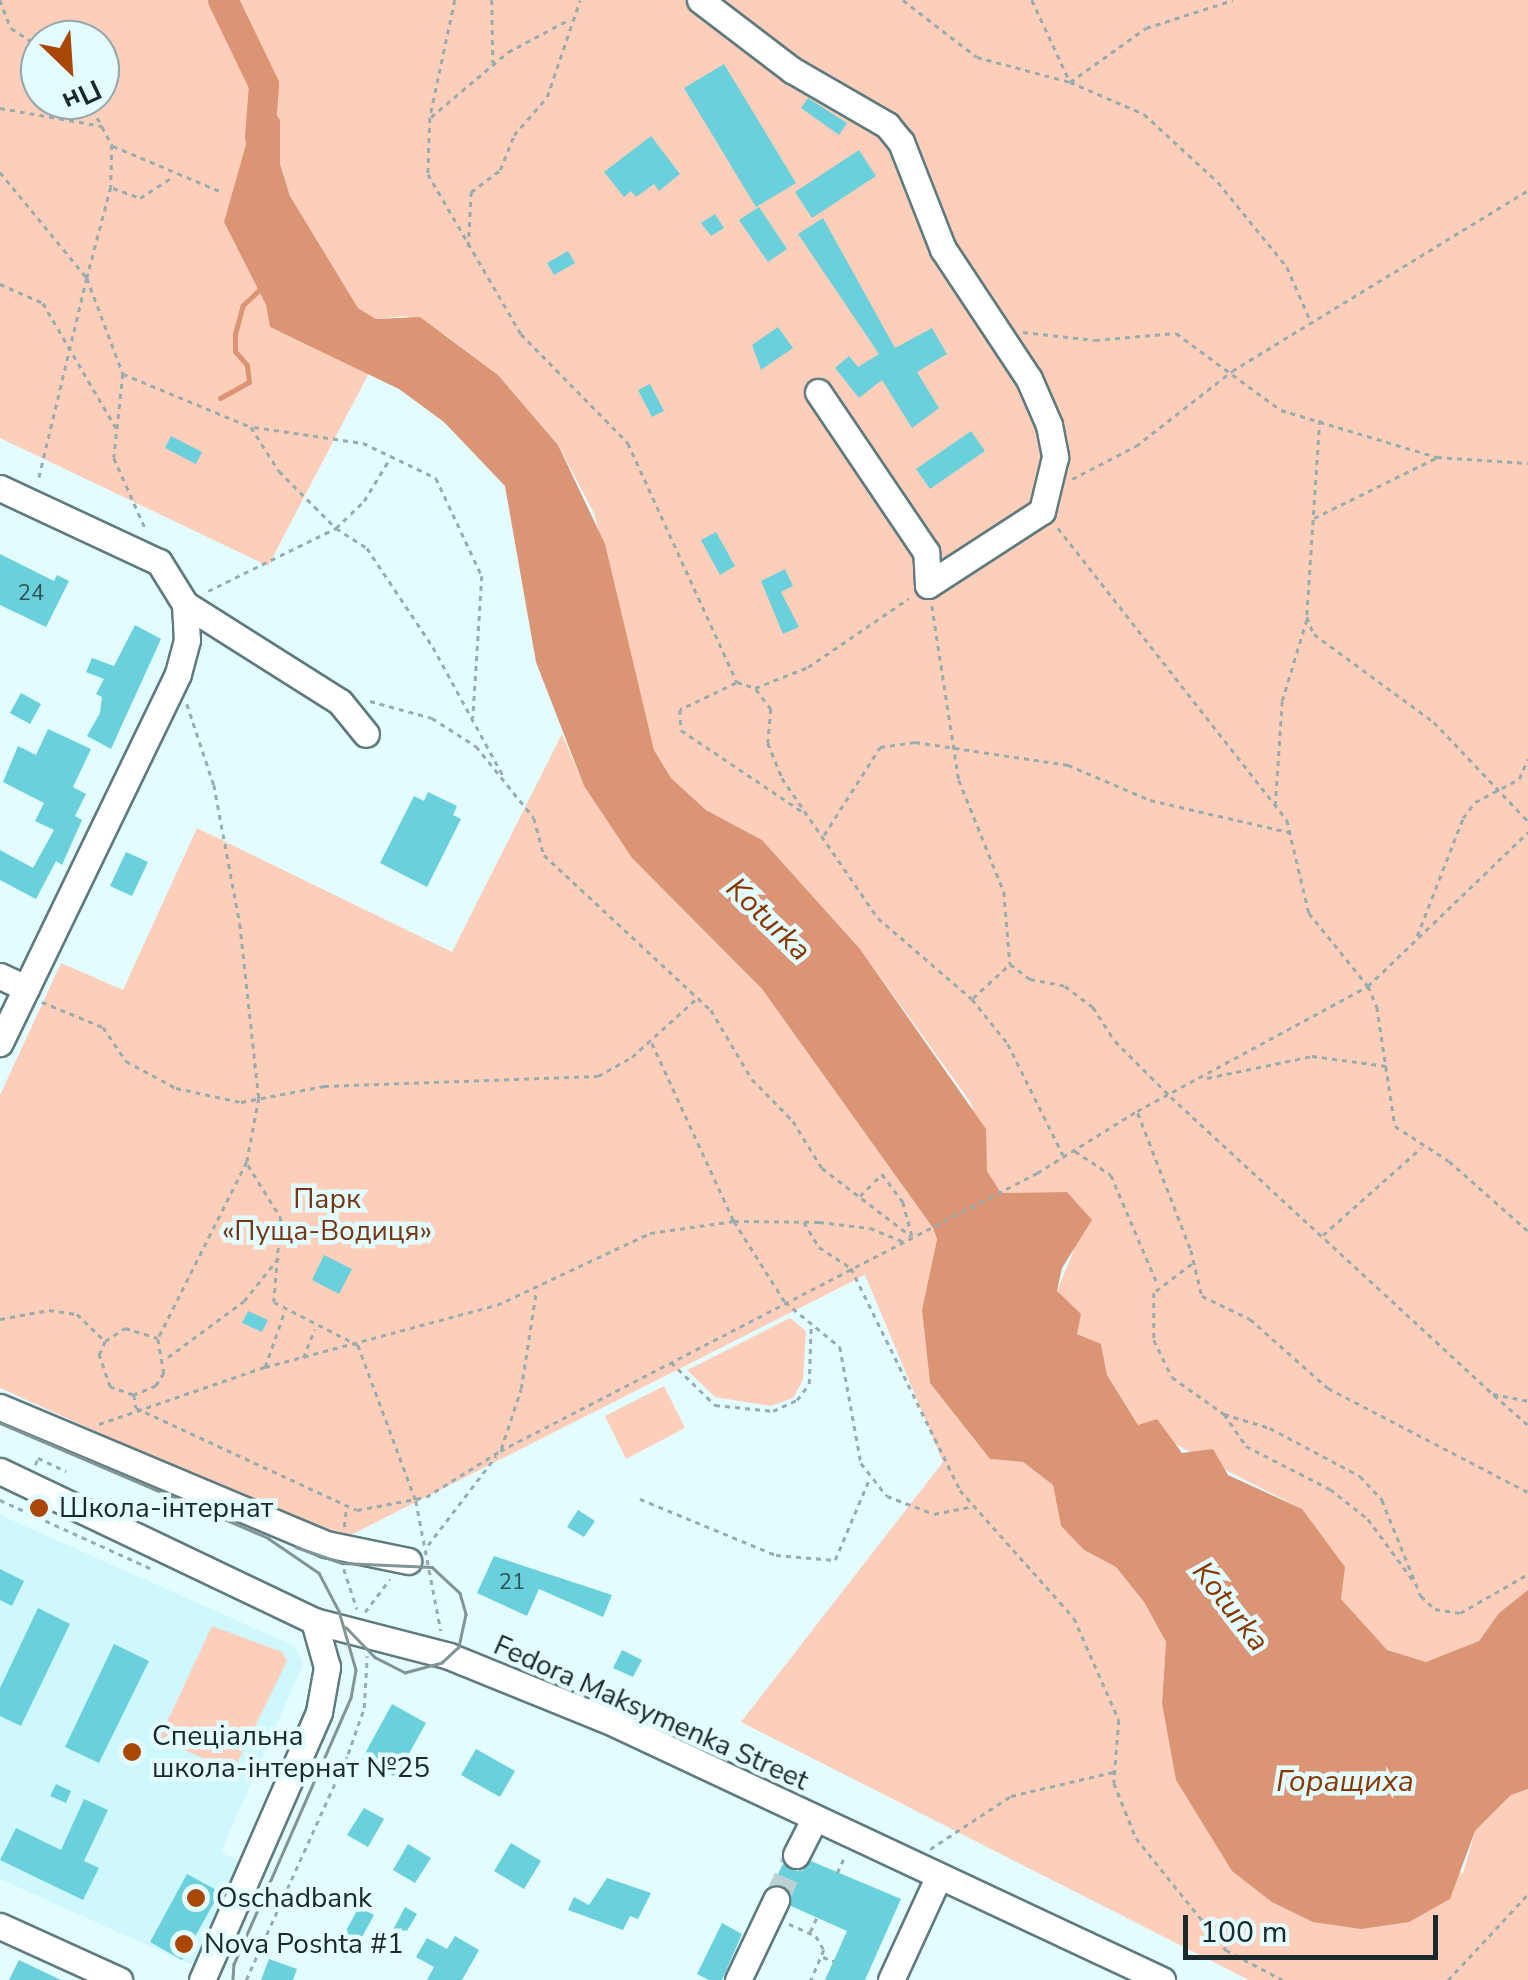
<!DOCTYPE html>
<html>
<head>
<meta charset="utf-8">
<style>
  body { margin:0 }
  #map { position:relative; width:1528px; height:1980px; overflow:hidden; background:#e2fcff; font-family:"Nunito Sans",sans-serif }
  div>[style] { position:absolute }
  .built>* { inset:0; background:#cef8fd }
  .green>* { inset:0; background:#fdceba }
  .water>* { inset:0; background:#db9474 }
  .stream>* { height:5px; margin:-2.5px; padding:0 2.5px; transform-origin:2.5px; border-radius:2.5px; background:#db9474 }
  .river>* { height:30px; margin:-15px; padding:0 15px; transform-origin:15px; border-radius:15px; background:#db9474 }
  .building>* { inset:0; background:#6ad1dc }
  .minor-tunnel>* { height:25px; margin-top:-12.5px; transform-origin:0; background:repeating-linear-gradient(90deg,#bad2d4 0 25px,transparent 0 37px) }
  .path>* { height:2.5px; margin-top:-1.25px; transform-origin:0; background:repeating-linear-gradient(90deg,#97acaf 0 5px,transparent 0 10px) }
  .roads { filter:drop-shadow(2px 0 #5e7b7f) drop-shadow(-2px 0 #5e7b7f) drop-shadow(0 2px #5e7b7f) drop-shadow(0 -2px #5e7b7f) }
  .minor>* { height:25px; margin:-12.5px; padding:0 12.5px; transform-origin:12.5px; border-radius:12.5px; background:#fff }
  .tram>* { height:2.5px; margin:-1.25px; padding:0 1.25px; transform-origin:1.25px; border-radius:1.25px; background:#819597 }
  .dots>* { width:28px; height:28px; translate:-50% -50%; box-sizing:border-box; border:5px solid #e2fcff; border-radius:50% }
  span { translate:-50% -50%; white-space:nowrap; text-align:center; line-height:1.15; -webkit-text-stroke:9px #e2fcff; paint-order:stroke }
  .number-label { font-size:22px; color:#305356 }
  .number-label span { -webkit-text-stroke-width:0 }
  .park-label { font-size:28px; color:#763613 }
  .poi-label { font-size:28px; color:#1c292a }
  .left { translate:0 -50%; text-align:left }
  .street-label { font-size:28px; color:#1c292a }
  .water-label { font-size:30px; color:#893600; font-style:italic }
  .north { position:absolute; left:20px; top:20px; width:100px; height:100px; box-sizing:border-box; background:#e2fcff; border:2px solid #93a8aa; border-radius:50%; rotate:155deg; font-size:28px; font-weight:700; line-height:40px; text-align:center; color:#1c292a }
  .north::after { content:''; display:block; margin:auto; width:35px; height:45px; background:#a94707; clip-path:polygon(50% 0,100% 100%,50% 72%,0 100%) }
  .scale { position:absolute; left:1183px; top:1915px; width:255px; height:45px; box-sizing:border-box; border:5px solid #1c292a; border-top:0; padding-left:12px; font-size:30px; line-height:35px; white-space:nowrap; color:#1c292a; -webkit-text-stroke:8px #e2fcff; paint-order:stroke }
</style>
</head>
<body>
<div id="map">
  <div class="built">
    <i style="clip-path:polygon(0 1515px,294px 1646px,303px 1664px,221px 1852px,242px 1863px,196px 1967px,0 1879px)"></i>
  </div>
  <div class="green">
    <i style="clip-path:polygon(evenodd,0 0,1528px 0,1528px 1590px,1499px 1613px,1479px 1641px,1426px 1662px,1386px 1650px,1341px 1599px,1302px 1509px,1138px 1425px,1107px 1375px,1101px 1345px,1077px 1334px,1057px 1291px,1074px 1250px,1067px 1192px,1001px 1193px,987px 1171px,971px 1103px,860px 949px,762px 840px,706px 810px,671px 778px,654px 750px,594px 513px,558px 445px,498px 375px,445px 335px,406px 316px,376px 319px,358px 308px,290px 196px,280px 164px,280px 120px,239px 175px,224px 222px,266px 305px,270px 327px,369px 373px,268px 566px,0 438px,0 0,40px 40px,100px 40px,100px 100px,40px 100px,40px 40px)"></i>
    <i style="clip-path:polygon(562px 734px,584px 786px,632px 858px,762px 989px,933px 1228px,937px 1239px,922px 1310px,930px 1383px,990px 1459px,1023px 1462px,1053px 1485px,1061px 1526px,1084px 1550px,1116px 1567px,1144px 1602px,1166px 1642px,1162px 1703px,1463px 1874px,1475px 1831px,1511px 1795px,1528px 1789px,1528px 1980px,1249px 1980px,741px 1722px,943px 1462px,865px 1275px,339px 1541px,0 1388px,0 1095px,61px 963px,123px 990px,197px 828px,452px 952px)"></i>
    <i style="clip-path:polygon(790px 1318px,806px 1331px,803px 1380px,793px 1398px,771px 1406px,715px 1397px,687px 1370px)"></i>
    <i style="clip-path:polygon(664px 1386px,685px 1428px,626px 1459px,605px 1416px)"></i>
    <i style="clip-path:polygon(212px 1626px,282px 1652px,287px 1661px,233px 1771px,159px 1739px)"></i>
  </div>
  <div class="water">
    <i style="clip-path:polygon(265px 98px,280px 120px,280px 164px,290px 196px,358px 308px,376px 319px,420px 317px,498px 375px,558px 445px,605px 544px,654px 750px,671px 778px,706px 810px,762px 840px,860px 949px,986px 1129px,987px 1171px,1001px 1193px,1067px 1192px,1092px 1220px,1062px 1268px,1057px 1291px,1081px 1314px,1077px 1334px,1101px 1344px,1107px 1375px,1138px 1425px,1157px 1419px,1182px 1453px,1213px 1449px,1228px 1475px,1302px 1509px,1345px 1567px,1341px 1599px,1387px 1650px,1426px 1662px,1479px 1641px,1499px 1613px,1528px 1590px,1528px 1789px,1511px 1795px,1475px 1831px,1450px 1899px,1409px 1922px,1361px 1929px,1313px 1922px,1272px 1902px,1232px 1871px,1176px 1780px,1162px 1703px,1166px 1642px,1144px 1602px,1116px 1567px,1084px 1550px,1061px 1526px,1053px 1485px,1023px 1462px,990px 1459px,930px 1383px,922px 1310px,937px 1239px,933px 1228px,762px 989px,632px 858px,584px 786px,536px 662px,505px 486px,444px 422px,399px 389px,270px 327px,266px 305px,224px 222px,257px 106px)"></i>
  </div>
  <div class="stream">
    <i style="left:220px;top:398px;width:33px;rotate:-29deg"></i>
    <i style="left:249px;top:382px;width:17px;rotate:-97deg"></i>
    <i style="left:247px;top:365px;width:18px;rotate:-131deg"></i>
    <i style="left:235px;top:351px;width:17px;rotate:-90deg"></i>
    <i style="left:235px;top:334px;width:30px;rotate:-75deg"></i>
    <i style="left:243px;top:305px;width:25px;rotate:-43deg"></i>
  </div>
  <div class="river">
    <i style="left:223px;top:0;width:94px;rotate:64.2deg"></i>
    <i style="left:264px;top:85px;width:52px;rotate:94.4deg"></i>
  </div>
  <div class="building">
    <i style="clip-path:polygon(724px 64px,796px 183px,756px 207px,684px 88px)"></i>
    <i style="clip-path:polygon(808px 98px,847px 123px,839px 135px,801px 108px)"></i>
    <i style="clip-path:polygon(651px 136px,680px 174px,659px 191px,654px 184px,636px 197px,631px 191px,624px 197px,604px 172px)"></i>
    <i style="clip-path:polygon(859px 150px,876px 176px,812px 218px,795px 192px)"></i>
    <i style="clip-path:polygon(759px 207px,787px 249px,768px 262px,739px 220px)"></i>
    <i style="clip-path:polygon(715px 214px,724px 228px,711px 236px,701px 223px)"></i>
    <i style="clip-path:polygon(823px 218px,895px 348px,932px 328px,947px 354px,917px 372px,939px 408px,912px 428px,882px 380px,859px 398px,835px 368px,849px 356px,858px 367px,879px 354px,798px 234px)"></i>
    <i style="clip-path:polygon(568px 251px,575px 263px,554px 275px,547px 263px)"></i>
    <i style="clip-path:polygon(778px 327px,793px 348px,761px 370px,752px 345px)"></i>
    <i style="clip-path:polygon(650px 384px,664px 411px,652px 417px,638px 390px)"></i>
    <i style="clip-path:polygon(971px 431px,985px 451px,930px 489px,916px 469px)"></i>
    <i style="clip-path:polygon(171px 436px,202px 452px,196px 464px,165px 448px)"></i>
    <i style="clip-path:polygon(716px 532px,735px 566px,720px 575px,701px 540px)"></i>
    <i style="clip-path:polygon(0 554px,54px 581px,57px 575px,69px 581px,46px 627px,0 605px)"></i>
    <i style="clip-path:polygon(785px 569px,793px 586px,781px 592px,799px 627px,783px 634px,761px 581px)"></i>
    <i style="clip-path:polygon(135px 625px,161px 639px,111px 749px,87px 736px,100px 713px,102px 697px,96px 694px,104px 679px,86px 672px,92px 658px,114px 666px)"></i>
    <i style="clip-path:polygon(21px 693px,41px 704px,30px 724px,10px 713px)"></i>
    <i style="clip-path:polygon(48px 729px,91px 749px,73px 787px,86px 794px,75px 816px,82px 820px,62px 865px,56px 861px,36px 899px,0 880px,0 850px,33px 868px,54px 830px,35px 821px,44px 803px,3px 782px,18px 746px,36px 755px)"></i>
    <i style="clip-path:polygon(428px 792px,457px 806px,453px 815px,461px 819px,427px 887px,380px 863px,414px 796px,424px 801px)"></i>
    <i style="clip-path:polygon(126px 852px,148px 862px,132px 896px,110px 886px)"></i>
    <i style="clip-path:polygon(324px 1255px,352px 1269px,339px 1294px,312px 1280px)"></i>
    <i style="clip-path:polygon(248px 1311px,268px 1320px,262px 1332px,242px 1323px)"></i>
    <i style="clip-path:polygon(578px 1510px,595px 1521px,584px 1537px,567px 1527px)"></i>
    <i style="clip-path:polygon(494px 1556px,612px 1595px,603px 1617px,539px 1589px,527px 1616px,477px 1593px)"></i>
    <i style="clip-path:polygon(0 1569px,24px 1581px,12px 1606px,0 1600px)"></i>
    <i style="clip-path:polygon(38px 1608px,70px 1624px,21px 1726px,0 1716px,0 1688px)"></i>
    <i style="clip-path:polygon(114px 1644px,149px 1661px,99px 1763px,65px 1747px)"></i>
    <i style="clip-path:polygon(622px 1650px,642px 1660px,633px 1677px,613px 1668px)"></i>
    <i style="clip-path:polygon(392px 1704px,426px 1723px,396px 1777px,362px 1759px)"></i>
    <i style="clip-path:polygon(476px 1749px,515px 1771px,500px 1797px,461px 1775px)"></i>
    <i style="clip-path:polygon(56px 1784px,71px 1791px,66px 1803px,50px 1796px)"></i>
    <i style="clip-path:polygon(84px 1799px,108px 1810px,84px 1861px,99px 1868px,83px 1900px,0 1860px,16px 1828px,61px 1850px)"></i>
    <i style="clip-path:polygon(364px 1808px,384px 1819px,368px 1847px,347px 1835px)"></i>
    <i style="clip-path:polygon(511px 1843px,541px 1861px,524px 1889px,494px 1871px)"></i>
    <i style="clip-path:polygon(408px 1844px,431px 1858px,415px 1883px,393px 1870px)"></i>
    <i style="clip-path:polygon(811px 1861px,901px 1899px,865px 1980px,825px 1980px,847px 1931px,791px 1906px,789px 1890px,773px 1884px,783px 1864px,798px 1871px)"></i>
    <i style="clip-path:polygon(187px 1874px,220px 1892px,182px 1960px,150px 1942px)"></i>
    <i style="clip-path:polygon(607px 1878px,651px 1893px,638px 1919px,630px 1916px,623px 1930px,568px 1910px,574px 1897px,589px 1905px)"></i>
    <i style="clip-path:polygon(359px 1907px,374px 1915px,357px 1946px,342px 1938px)"></i>
    <i style="clip-path:polygon(405px 1907px,417px 1914px,404px 1936px,393px 1930px)"></i>
    <i style="clip-path:polygon(722px 1923px,742px 1934px,722px 1980px,709px 1980px,697px 1974px)"></i>
    <i style="clip-path:polygon(455px 1936px,479px 1950px,462px 1980px,427px 1980px,434px 1967px,416px 1957px,427px 1938px,447px 1949px)"></i>
    <i style="clip-path:polygon(269px 1959px,297px 1969px,293px 1980px,261px 1980px)"></i>
    <i style="clip-path:polygon(19px 1960px,61px 1980px,9px 1980px)"></i>
  </div>
  <div class="minor-tunnel">
    <i style="left:776px;top:1900px;width:49px;rotate:-66deg"></i>
  </div>
  <div class="path">
    <i style="left:0;top:0;width:30px;rotate:69deg"></i>
    <i style="left:11px;top:28px;width:35px;rotate:33deg"></i>
    <i style="left:455px;top:0;width:121px;rotate:102deg"></i>
    <i style="left:430px;top:118px;width:56px;rotate:92deg"></i>
    <i style="left:428px;top:174px;width:185px;rotate:59.8deg"></i>
    <i style="left:521px;top:334px;width:153px;rotate:45.5deg"></i>
    <i style="left:628px;top:443px;width:263px;rotate:65.5deg"></i>
    <i style="left:737px;top:682px;width:19px;rotate:18deg"></i>
    <i style="left:755px;top:688px;width:57px;rotate:-21.6deg"></i>
    <i style="left:808px;top:667px;width:122px;rotate:-34.3deg"></i>
    <i style="left:492px;top:0;width:63px;rotate:89.1deg"></i>
    <i style="left:903px;top:0;width:93px;rotate:37.6deg"></i>
    <i style="left:977px;top:57px;width:96px;rotate:15deg"></i>
    <i style="left:1070px;top:82px;width:93px;rotate:-35.4deg"></i>
    <i style="left:1146px;top:28px;width:91px;rotate:-17.8deg"></i>
    <i style="left:1032px;top:0;width:90px;rotate:65.1deg"></i>
    <i style="left:1070px;top:82px;width:81px;rotate:23.4deg"></i>
    <i style="left:1144px;top:114px;width:100px;rotate:42.6deg"></i>
    <i style="left:1218px;top:182px;width:109px;rotate:50.9deg"></i>
    <i style="left:1287px;top:267px;width:60px;rotate:66.4deg"></i>
    <i style="left:88px;top:100px;width:51px;rotate:61.9deg"></i>
    <i style="left:112px;top:145px;width:42px;rotate:91.4deg"></i>
    <i style="left:111px;top:187px;width:94px;rotate:104.8deg"></i>
    <i style="left:87px;top:278px;width:103px;rotate:69.4deg"></i>
    <i style="left:123px;top:374px;width:84px;rotate:96.1deg"></i>
    <i style="left:114px;top:458px;width:79px;rotate:66deg"></i>
    <i style="left:0;top:108px;width:104px;rotate:10deg"></i>
    <i style="left:431px;top:117px;width:101px;rotate:-40.2deg"></i>
    <i style="left:508px;top:52px;width:70px;rotate:-28deg"></i>
    <i style="left:113px;top:146px;width:118px;rotate:22.9deg"></i>
    <i style="left:0;top:172px;width:137px;rotate:50.6deg"></i>
    <i style="left:87px;top:278px;width:210px;rotate:103.5deg"></i>
    <i style="left:113px;top:188px;width:29px;rotate:20deg"></i>
    <i style="left:140px;top:198px;width:40px;rotate:-32.9deg"></i>
    <i style="left:468px;top:247px;width:55px;rotate:-86.9deg"></i>
    <i style="left:471px;top:192px;width:36px;rotate:-37deg"></i>
    <i style="left:500px;top:170px;width:38px;rotate:-68deg"></i>
    <i style="left:514px;top:135px;width:50px;rotate:-49deg"></i>
    <i style="left:547px;top:97px;width:102px;rotate:-71.2deg"></i>
    <i style="left:0;top:284px;width:47px;rotate:23.8deg"></i>
    <i style="left:43px;top:303px;width:145px;rotate:59.7deg"></i>
    <i style="left:1023px;top:332px;width:72px;rotate:6.3deg"></i>
    <i style="left:1095px;top:340px;width:81px;rotate:-4.9deg"></i>
    <i style="left:1176px;top:333px;width:130px;rotate:36.3deg"></i>
    <i style="left:1281px;top:410px;width:163px;rotate:16.8deg"></i>
    <i style="left:1437px;top:457px;width:91px;rotate:3.8deg"></i>
    <i style="left:123px;top:374px;width:139px;rotate:22.5deg"></i>
    <i style="left:251px;top:427px;width:52px;rotate:57.5deg"></i>
    <i style="left:279px;top:471px;width:81px;rotate:45deg"></i>
    <i style="left:336px;top:528px;width:37px;rotate:33deg"></i>
    <i style="left:367px;top:548px;width:119px;rotate:56.3deg"></i>
    <i style="left:433px;top:647px;width:148px;rotate:61.4deg"></i>
    <i style="left:1320px;top:420px;width:197px;rotate:93.8deg"></i>
    <i style="left:1307px;top:617px;width:18px;rotate:68deg"></i>
    <i style="left:1314px;top:634px;width:149px;rotate:36.3deg"></i>
    <i style="left:1434px;top:722px;width:137px;rotate:46.5deg"></i>
    <i style="left:254px;top:427px;width:110px;rotate:8.4deg"></i>
    <i style="left:363px;top:443px;width:81px;rotate:25.6deg"></i>
    <i style="left:436px;top:478px;width:108px;rotate:64.9deg"></i>
    <i style="left:482px;top:576px;width:142px;rotate:93.6deg"></i>
    <i style="left:1072px;top:479px;width:72px;rotate:-27.3deg"></i>
    <i style="left:1136px;top:446px;width:122px;rotate:-38deg"></i>
    <i style="left:1232px;top:371px;width:347px;rotate:-31.4deg"></i>
    <i style="left:1314px;top:518px;width:136px;rotate:-26.2deg"></i>
    <i style="left:1058px;top:528px;width:371px;rotate:51.9deg"></i>
    <i style="left:1287px;top:820px;width:96px;rotate:76.7deg"></i>
    <i style="left:1309px;top:913px;width:94px;rotate:51.1deg"></i>
    <i style="left:1368px;top:986px;width:23px;rotate:67deg"></i>
    <i style="left:1377px;top:1007px;width:120px;rotate:81.4deg"></i>
    <i style="left:1395px;top:1126px;width:64px;rotate:32.9deg"></i>
    <i style="left:1449px;top:1161px;width:106px;rotate:41.5deg"></i>
    <i style="left:208px;top:591px;width:143px;rotate:-26.2deg"></i>
    <i style="left:336px;top:528px;width:39px;rotate:-44deg"></i>
    <i style="left:364px;top:501px;width:50px;rotate:-58.8deg"></i>
    <i style="left:932px;top:606px;width:176px;rotate:81.2deg"></i>
    <i style="left:959px;top:780px;width:121px;rotate:68.1deg"></i>
    <i style="left:1004px;top:892px;width:72px;rotate:85.2deg"></i>
    <i style="left:1010px;top:964px;width:25px;rotate:37deg"></i>
    <i style="left:1030px;top:979px;width:36px;rotate:11deg"></i>
    <i style="left:1065px;top:986px;width:35px;rotate:37deg"></i>
    <i style="left:1093px;top:1007px;width:40px;rotate:57.1deg"></i>
    <i style="left:1115px;top:1041px;width:79px;rotate:45deg"></i>
    <i style="left:1171px;top:1097px;width:438px;rotate:42.7deg"></i>
    <i style="left:1493px;top:1394px;width:36px;rotate:11deg"></i>
    <i style="left:736px;top:683px;width:62px;rotate:154.3deg"></i>
    <i style="left:680px;top:710px;width:20px;rotate:87deg"></i>
    <i style="left:681px;top:730px;width:151px;rotate:33.9deg"></i>
    <i style="left:756px;top:689px;width:25px;rotate:53deg"></i>
    <i style="left:771px;top:709px;width:34px;rotate:95deg"></i>
    <i style="left:768px;top:743px;width:38px;rotate:68deg"></i>
    <i style="left:782px;top:778px;width:170px;rotate:55.6deg"></i>
    <i style="left:878px;top:918px;width:124px;rotate:40.8deg"></i>
    <i style="left:972px;top:999px;width:58px;rotate:51.3deg"></i>
    <i style="left:1008px;top:1044px;width:124px;rotate:63.6deg"></i>
    <i style="left:370px;top:701px;width:64px;rotate:15.3deg"></i>
    <i style="left:432px;top:718px;width:52px;rotate:32.5deg"></i>
    <i style="left:476px;top:746px;width:92px;rotate:51.1deg"></i>
    <i style="left:534px;top:818px;width:38px;rotate:75deg"></i>
    <i style="left:544px;top:855px;width:228px;rotate:42.9deg"></i>
    <i style="left:711px;top:1010px;width:80px;rotate:59.3deg"></i>
    <i style="left:752px;top:1079px;width:59px;rotate:45.7deg"></i>
    <i style="left:793px;top:1121px;width:55px;rotate:58.3deg"></i>
    <i style="left:822px;top:1168px;width:112px;rotate:37.4deg"></i>
    <i style="left:187px;top:704px;width:85px;rotate:71.6deg"></i>
    <i style="left:214px;top:785px;width:141px;rotate:79.4deg"></i>
    <i style="left:240px;top:924px;width:175px;rotate:83.8deg"></i>
    <i style="left:259px;top:1098px;width:65px;rotate:100.6deg"></i>
    <i style="left:247px;top:1162px;width:198px;rotate:116.7deg"></i>
    <i style="left:158px;top:1339px;width:35px;rotate:80deg"></i>
    <i style="left:164px;top:1373px;width:15px;rotate:122deg"></i>
    <i style="left:156px;top:1386px;width:24px;rotate:158deg"></i>
    <i style="left:134px;top:1395px;width:13px;rotate:81deg"></i>
    <i style="left:136px;top:1408px;width:243px;rotate:24.8deg"></i>
    <i style="left:357px;top:1510px;width:70px;rotate:-10.7deg"></i>
    <i style="left:426px;top:1497px;width:87px;rotate:-31.9deg"></i>
    <i style="left:500px;top:1451px;width:605px;rotate:-27.37deg"></i>
    <i style="left:1037px;top:1173px;width:118px;rotate:-31.8deg"></i>
    <i style="left:1137px;top:1111px;width:263px;rotate:-28.4deg"></i>
    <i style="left:1368px;top:986px;width:222px;rotate:-43.9deg"></i>
    <i style="left:1275px;top:806px;width:105px;rotate:-86.2deg"></i>
    <i style="left:1282px;top:701px;width:87px;rotate:-73.2deg"></i>
    <i style="left:824px;top:835px;width:104px;rotate:-57.5deg"></i>
    <i style="left:880px;top:747px;width:35px;rotate:-8deg"></i>
    <i style="left:915px;top:742px;width:155px;rotate:8.5deg"></i>
    <i style="left:1068px;top:765px;width:89px;rotate:23.1deg"></i>
    <i style="left:1150px;top:800px;width:143px;rotate:13deg"></i>
    <i style="left:1417px;top:936px;width:127px;rotate:-68.7deg"></i>
    <i style="left:1463px;top:818px;width:20px;rotate:-53deg"></i>
    <i style="left:1475px;top:802px;width:50px;rotate:-27.6deg"></i>
    <i style="left:1519px;top:779px;width:22px;rotate:-66deg"></i>
    <i style="left:973px;top:998px;width:50px;rotate:-42.6deg"></i>
    <i style="left:42px;top:1002px;width:66px;rotate:22.3deg"></i>
    <i style="left:103px;top:1027px;width:41px;rotate:55.9deg"></i>
    <i style="left:126px;top:1061px;width:57px;rotate:28.4deg"></i>
    <i style="left:176px;top:1088px;width:66px;rotate:12.2deg"></i>
    <i style="left:241px;top:1102px;width:85px;rotate:-10.9deg"></i>
    <i style="left:324px;top:1086px;width:274px;rotate:-2.1deg"></i>
    <i style="left:598px;top:1076px;width:39px;rotate:-29deg"></i>
    <i style="left:632px;top:1057px;width:86px;rotate:-42.2deg"></i>
    <i style="left:652px;top:1043px;width:196px;rotate:65.3deg"></i>
    <i style="left:734px;top:1221px;width:85px;rotate:0.7deg"></i>
    <i style="left:819px;top:1222px;width:51px;rotate:6.7deg"></i>
    <i style="left:870px;top:1228px;width:35px;rotate:22deg"></i>
    <i style="left:1207px;top:1078px;width:107px;rotate:-11.8deg"></i>
    <i style="left:1312px;top:1056px;width:75px;rotate:7.7deg"></i>
    <i style="left:1138px;top:1113px;width:147px;rotate:68.9deg"></i>
    <i style="left:1191px;top:1250px;width:47px;rotate:76.6deg"></i>
    <i style="left:1202px;top:1296px;width:53px;rotate:25.6deg"></i>
    <i style="left:1250px;top:1319px;width:104px;rotate:41.5deg"></i>
    <i style="left:1328px;top:1388px;width:225px;rotate:27.5deg"></i>
    <i style="left:1075px;top:1151px;width:43px;rotate:33.7deg"></i>
    <i style="left:1111px;top:1175px;width:117px;rotate:66.9deg"></i>
    <i style="left:248px;top:1165px;width:62px;rotate:58.1deg"></i>
    <i style="left:281px;top:1218px;width:84px;rotate:94.8deg"></i>
    <i style="left:274px;top:1302px;width:94px;rotate:27.1deg"></i>
    <i style="left:358px;top:1345px;width:166px;rotate:69.6deg"></i>
    <i style="left:416px;top:1501px;width:132px;rotate:79.1deg"></i>
    <i style="left:860px;top:1196px;width:31px;rotate:-45deg"></i>
    <i style="left:882px;top:1174px;width:35px;rotate:53deg"></i>
    <i style="left:903px;top:1202px;width:35px;rotate:75deg"></i>
    <i style="left:804px;top:1222px;width:29px;rotate:59deg"></i>
    <i style="left:819px;top:1247px;width:38px;rotate:33deg"></i>
    <i style="left:851px;top:1268px;width:247px;rotate:63.8deg"></i>
    <i style="left:960px;top:1490px;width:171px;rotate:48.3deg"></i>
    <i style="left:1074px;top:1618px;width:111px;rotate:66.2deg"></i>
    <i style="left:1119px;top:1720px;width:63px;rotate:94.5deg"></i>
    <i style="left:1114px;top:1783px;width:59px;rotate:68.2deg"></i>
    <i style="left:1136px;top:1838px;width:144px;rotate:51.2deg"></i>
    <i style="left:1226px;top:1950px;width:64px;rotate:27.8deg"></i>
    <i style="left:1323px;top:1235px;width:131px;rotate:-41.6deg"></i>
    <i style="left:1192px;top:1264px;width:48px;rotate:142.7deg"></i>
    <i style="left:1154px;top:1293px;width:47px;rotate:90deg"></i>
    <i style="left:1154px;top:1340px;width:41px;rotate:64.1deg"></i>
    <i style="left:1172px;top:1377px;width:64px;rotate:35.4deg"></i>
    <i style="left:1224px;top:1414px;width:48px;rotate:16.9deg"></i>
    <i style="left:1270px;top:1428px;width:102px;rotate:28.1deg"></i>
    <i style="left:1360px;top:1476px;width:33px;rotate:47deg"></i>
    <i style="left:1382px;top:1500px;width:104px;rotate:67.9deg"></i>
    <i style="left:1421px;top:1596px;width:19px;rotate:43deg"></i>
    <i style="left:1435px;top:1609px;width:25px;rotate:9deg"></i>
    <i style="left:1460px;top:1613px;width:78px;rotate:-29.8deg"></i>
    <i style="left:0;top:1319px;width:50px;rotate:-10.4deg"></i>
    <i style="left:49px;top:1310px;width:28px;rotate:8deg"></i>
    <i style="left:77px;top:1314px;width:37px;rotate:44deg"></i>
    <i style="left:168px;top:1357px;width:94px;rotate:-36.4deg"></i>
    <i style="left:244px;top:1301px;width:58px;rotate:-51.3deg"></i>
    <i style="left:303px;top:1358px;width:31px;rotate:-68deg"></i>
    <i style="left:671px;top:1362px;width:62px;rotate:44.3deg"></i>
    <i style="left:715px;top:1405px;width:58px;rotate:5.9deg"></i>
    <i style="left:773px;top:1411px;width:26px;rotate:-25deg"></i>
    <i style="left:797px;top:1400px;width:20px;rotate:-53deg"></i>
    <i style="left:809px;top:1384px;width:59px;rotate:-88.1deg"></i>
    <i style="left:265px;top:1367px;width:57px;rotate:-70.6deg"></i>
    <i style="left:133px;top:1395px;width:24px;rotate:-161deg"></i>
    <i style="left:110px;top:1387px;width:34px;rotate:-109deg"></i>
    <i style="left:99px;top:1355px;width:15px;rotate:-67deg"></i>
    <i style="left:105px;top:1341px;width:24px;rotate:-33deg"></i>
    <i style="left:125px;top:1328px;width:34px;rotate:17deg"></i>
    <i style="left:1494px;top:1395px;width:45px;rotate:41.4deg"></i>
    <i style="left:1224px;top:1414px;width:39px;rotate:55deg"></i>
    <i style="left:1246px;top:1446px;width:94px;rotate:27.1deg"></i>
    <i style="left:1330px;top:1489px;width:48px;rotate:38.3deg"></i>
    <i style="left:1368px;top:1519px;width:76px;rotate:53.6deg"></i>
    <i style="left:99px;top:1424px;width:176px;rotate:-19deg"></i>
    <i style="left:265px;top:1367px;width:240px;rotate:-15deg"></i>
    <i style="left:497px;top:1305px;width:169px;rotate:-25.2deg"></i>
    <i style="left:650px;top:1233px;width:85px;rotate:-8.1deg"></i>
    <i style="left:734px;top:1221px;width:96px;rotate:57.8deg"></i>
    <i style="left:785px;top:1302px;width:71px;rotate:39.3deg"></i>
    <i style="left:840px;top:1347px;width:118px;rotate:79.7deg"></i>
    <i style="left:861px;top:1463px;width:42px;rotate:51.8deg"></i>
    <i style="left:887px;top:1496px;width:50px;rotate:21deg"></i>
    <i style="left:934px;top:1514px;width:41px;rotate:-11.3deg"></i>
    <i style="left:501px;top:1449px;width:63px;rotate:-71.6deg"></i>
    <i style="left:521px;top:1389px;width:98px;rotate:-81.2deg"></i>
    <i style="left:35px;top:1465px;width:8px;rotate:-67deg"></i>
    <i style="left:38px;top:1458px;width:31px;rotate:25deg"></i>
    <i style="left:640px;top:1499px;width:147px;rotate:22.4deg"></i>
    <i style="left:776px;top:1555px;width:59px;rotate:4.8deg"></i>
    <i style="left:835px;top:1560px;width:90px;rotate:-67.1deg"></i>
    <i style="left:0;top:1500px;width:165px;rotate:24.4deg"></i>
    <i style="left:344px;top:1527px;width:17px;rotate:-83deg"></i>
    <i style="left:428px;top:1545px;width:112px;rotate:-52.6deg"></i>
    <i style="left:344px;top:1569px;width:42px;rotate:72deg"></i>
    <i style="left:365px;top:1612px;width:41px;rotate:-52.9deg"></i>
    <i style="left:930px;top:1849px;width:97px;rotate:-33.2deg"></i>
    <i style="left:1011px;top:1796px;width:105px;rotate:-13.2deg"></i>
    <i style="left:837px;top:1873px;width:19px;rotate:-65deg"></i>
    <i style="left:789px;top:1924px;width:30px;rotate:24deg"></i>
    <i style="left:816px;top:1936px;width:16px;rotate:60deg"></i>
    <i style="left:824px;top:1950px;width:33px;rotate:113deg"></i>
    <i style="left:810px;top:1932px;width:17px;rotate:-65deg"></i>
    <i style="left:823px;top:1957px;width:12px;rotate:20deg"></i>
    <i style="left:246px;top:1980px;width:248px;rotate:-65.7deg"></i>
    <i style="left:348px;top:1754px;width:49px;rotate:-70.8deg"></i>
    <i style="left:364px;top:1708px;width:52px;rotate:-86.7deg"></i>
    <i style="left:1448px;top:1980px;width:117px;rotate:-47.1deg"></i>
  </div>
  <div class="roads">
    <div class="minor">
      <i style="left:700px;top:0;width:116px;rotate:37.3deg"></i>
      <i style="left:792px;top:70px;width:110px;rotate:30.1deg"></i>
      <i style="left:887px;top:125px;width:22px;rotate:51deg"></i>
      <i style="left:901px;top:142px;width:115px;rotate:68.6deg"></i>
      <i style="left:943px;top:249px;width:156px;rotate:56.5deg"></i>
      <i style="left:1029px;top:379px;width:50px;rotate:66.5deg"></i>
      <i style="left:1049px;top:425px;width:33px;rotate:79deg"></i>
      <i style="left:1055px;top:457px;width:56px;rotate:103.5deg"></i>
      <i style="left:1042px;top:511px;width:136px;rotate:147deg"></i>
      <i style="left:928px;top:585px;width:33px;rotate:-93deg"></i>
      <i style="left:926px;top:552px;width:193px;rotate:-124deg"></i>
      <i style="left:0;top:488px;width:175px;rotate:25deg"></i>
      <i style="left:159px;top:562px;width:49px;rotate:58.2deg"></i>
      <i style="left:185px;top:604px;width:36px;rotate:87deg"></i>
      <i style="left:187px;top:640px;width:35px;rotate:105deg"></i>
      <i style="left:178px;top:674px;width:410px;rotate:115.8deg"></i>
      <i style="left:185px;top:604px;width:183px;rotate:32.3deg"></i>
      <i style="left:340px;top:702px;width:41px;rotate:50.9deg"></i>
      <i style="left:0;top:976px;width:29px;rotate:25deg"></i>
      <i style="left:0;top:1407px;width:354px;rotate:22.8deg"></i>
      <i style="left:326px;top:1544px;width:84px;rotate:11.7deg"></i>
      <i style="left:0;top:1471px;width:348px;rotate:25.5deg"></i>
      <i style="left:314px;top:1621px;width:139px;rotate:14.5deg"></i>
      <i style="left:449px;top:1656px;width:170px;rotate:22.1deg"></i>
      <i style="left:607px;top:1720px;width:613px;rotate:25.1deg"></i>
      <i style="left:796px;top:1855px;width:39px;rotate:-63deg"></i>
      <i style="left:0;top:1926px;width:131px;rotate:24.4deg"></i>
      <i style="left:202px;top:1980px;width:292px;rotate:-66.4deg"></i>
      <i style="left:319px;top:1712px;width:46px;rotate:-79.9deg"></i>
      <i style="left:327px;top:1667px;width:48px;rotate:-105.8deg"></i>
      <i style="left:738px;top:1980px;width:89px;rotate:-64.6deg"></i>
      <i style="left:891px;top:1980px;width:112px;rotate:-65.3deg"></i>
    </div>
  </div>
  <div class="tram">
    <i style="left:0;top:1423px;width:292px;rotate:23.2deg"></i>
    <i style="left:268px;top:1538px;width:62px;rotate:34.5deg"></i>
    <i style="left:319px;top:1573px;width:43px;rotate:62.2deg"></i>
    <i style="left:339px;top:1611px;width:61px;rotate:73.9deg"></i>
    <i style="left:356px;top:1670px;width:28px;rotate:100deg"></i>
    <i style="left:351px;top:1698px;width:291px;rotate:113.7deg"></i>
    <i style="left:234px;top:1964px;width:16px;rotate:94deg"></i>
    <i style="left:296px;top:1547px;width:49px;rotate:19.2deg"></i>
    <i style="left:342px;top:1563px;width:90px;rotate:2.5deg"></i>
    <i style="left:432px;top:1567px;width:38px;rotate:43deg"></i>
    <i style="left:460px;top:1593px;width:22px;rotate:74deg"></i>
    <i style="left:466px;top:1614px;width:34px;rotate:102deg"></i>
    <i style="left:459px;top:1647px;width:23px;rotate:137deg"></i>
    <i style="left:442px;top:1663px;width:38px;rotate:165deg"></i>
    <i style="left:405px;top:1673px;width:34px;rotate:-153deg"></i>
    <i style="left:375px;top:1658px;width:42px;rotate:-134deg"></i>
  </div>
  <div class="dots">
    <i style="left:39px;top:1508px;background:#a94707"></i>
    <i style="left:132px;top:1752px;background:#a94707"></i>
    <i style="left:196px;top:1898px;background:#a94707"></i>
    <i style="left:184px;top:1944px;background:#a94707"></i>
  </div>
  <div class="number-label">
    <span style="left:31px;top:594px">24</span>
    <span style="left:512px;top:1583px">21</span>
  </div>
  <div class="park-label">
    <span style="left:327px;top:1215px">Парк<br>«Пуща-Водиця»</span>
  </div>
  <div class="poi-label">
    <span class="left" style="left:59px;top:1508px">Школа-інтернат</span>
    <span class="left" style="left:152px;top:1752px">Спеціальна<br>школа-інтернат №25</span>
    <span class="left" style="left:216px;top:1898px">Oschadbank</span>
    <span class="left" style="left:204px;top:1944px">Nova Poshta #1</span>
  </div>
  <div class="street-label">
    <span style="left:651px;top:1713px;rotate:24deg">Fedora Maksymenka Street</span>
  </div>
  <div class="water-label">
    <span style="left:768px;top:920px;rotate:44deg">Koturka</span>
    <span style="left:1230px;top:1607px;rotate:52deg">Koturka</span>
    <span style="left:1345px;top:1782px">Горащиха</span>
  </div>
  <div class="north">Пн</div>
  <div class="scale">100 m</div>
</div>
</body>
</html>
